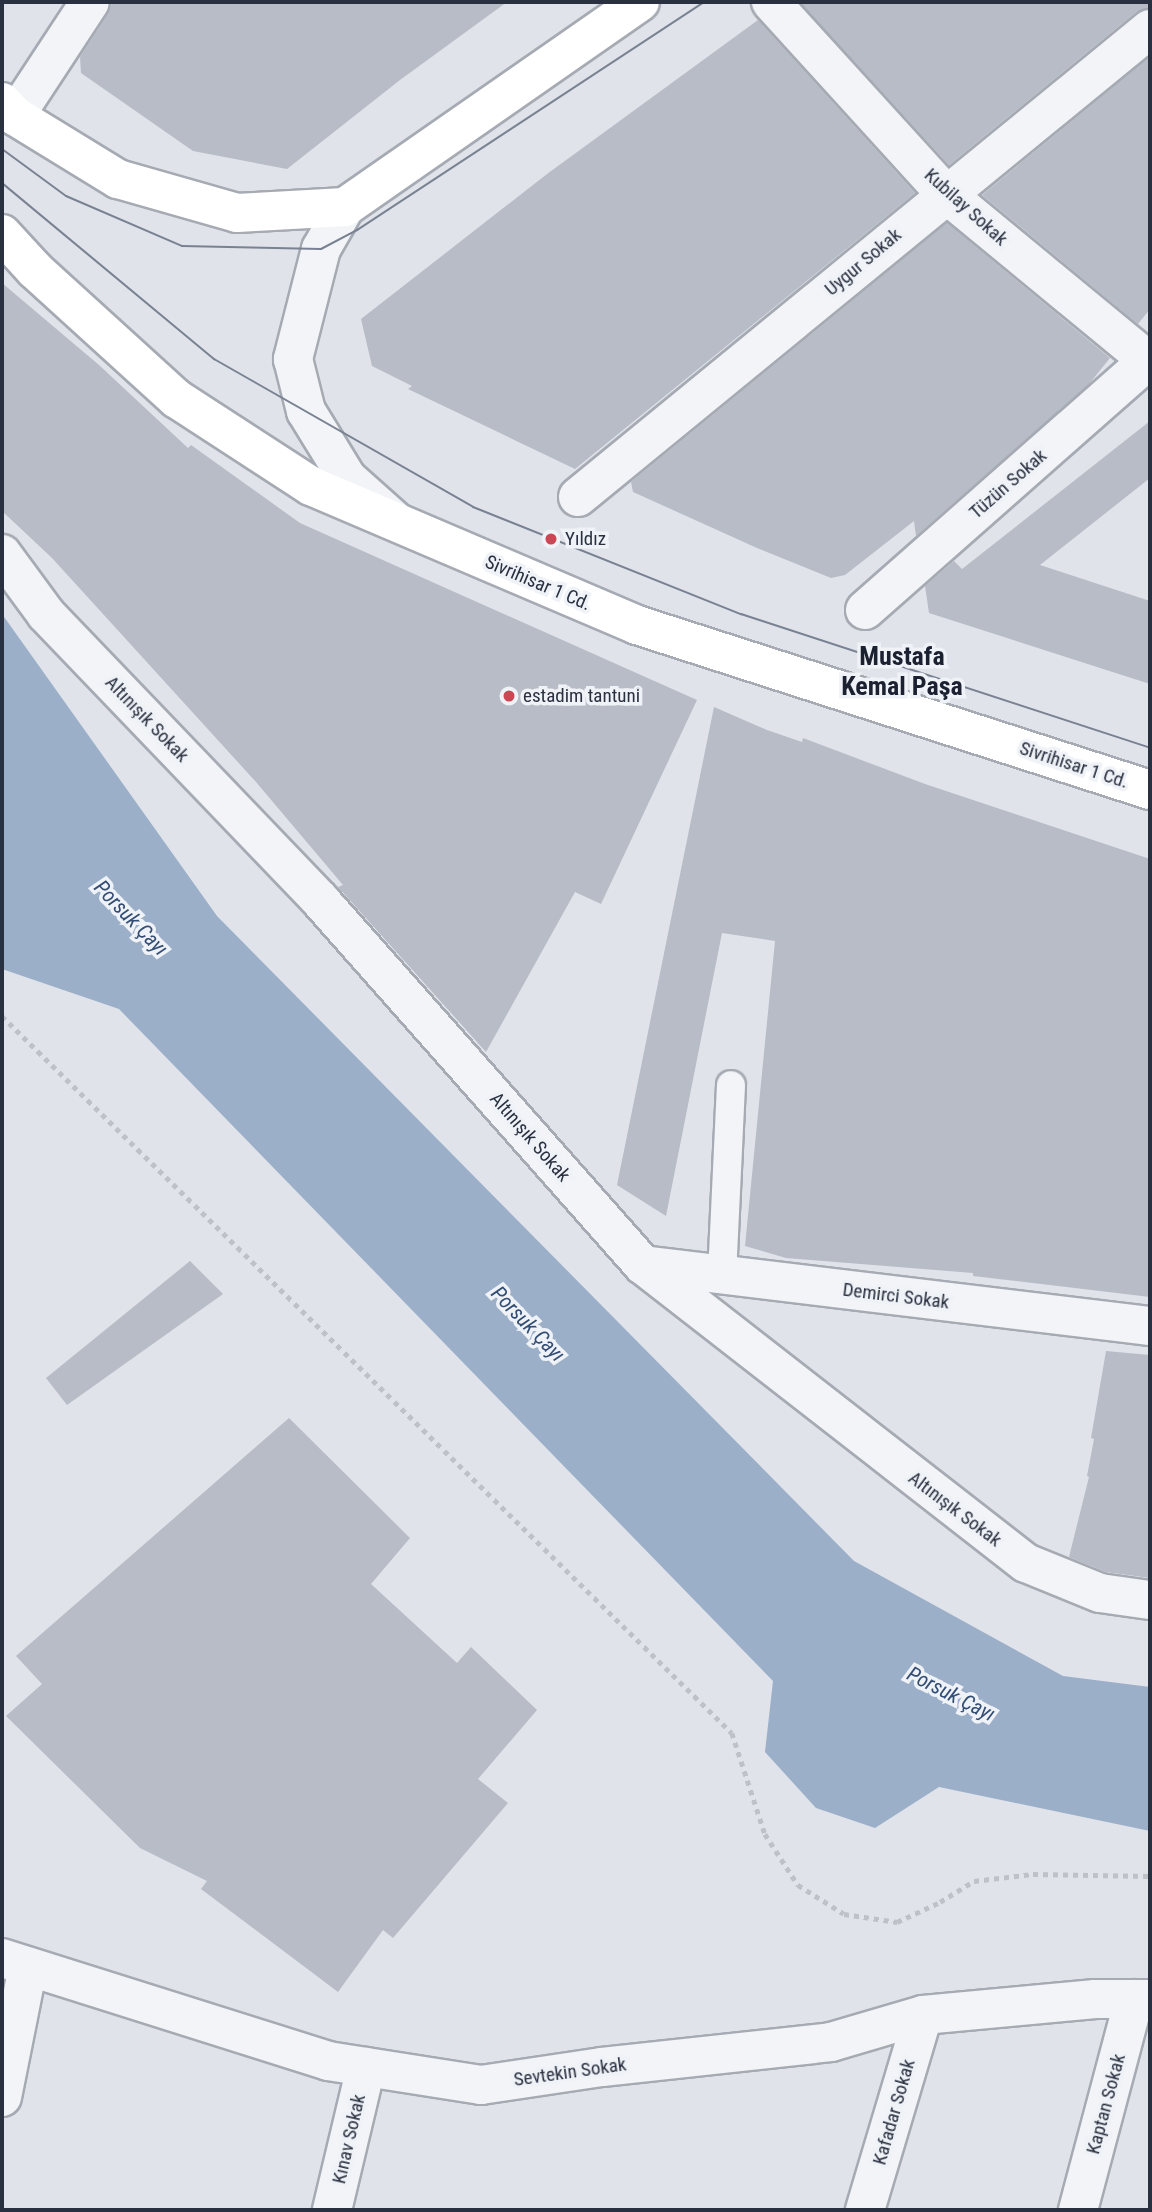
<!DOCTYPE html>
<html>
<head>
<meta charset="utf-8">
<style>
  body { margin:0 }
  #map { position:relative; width:1152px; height:2212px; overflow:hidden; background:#e0e3e9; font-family:"Roboto Condensed",sans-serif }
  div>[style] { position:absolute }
  .water>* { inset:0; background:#9bafc9 }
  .building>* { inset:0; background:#b7bcc6 }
  .path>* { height:4.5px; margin-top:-2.25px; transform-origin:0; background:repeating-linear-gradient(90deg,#bec1c7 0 5px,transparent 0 10px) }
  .roads { filter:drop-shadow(2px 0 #a5aab3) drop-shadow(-2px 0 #a5aab3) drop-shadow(0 2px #a5aab3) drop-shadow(0 -2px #a5aab3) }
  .service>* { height:28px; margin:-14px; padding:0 14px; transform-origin:14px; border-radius:14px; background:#f3f4f7 }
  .minor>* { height:38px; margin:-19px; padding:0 19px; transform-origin:19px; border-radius:19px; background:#f3f4f7 }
  .secondary>* { height:38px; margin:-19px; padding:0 19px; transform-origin:19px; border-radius:19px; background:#fff }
  .tram>* { height:2px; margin:-1px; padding:0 1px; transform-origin:1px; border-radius:1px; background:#798292 }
  .dots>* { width:19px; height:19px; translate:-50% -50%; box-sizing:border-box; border:4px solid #eff2f6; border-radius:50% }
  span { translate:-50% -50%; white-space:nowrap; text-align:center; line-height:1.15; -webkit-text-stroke:7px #eff2f6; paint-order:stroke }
  .street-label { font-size:19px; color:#293040 }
  .poi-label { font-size:19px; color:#293040 }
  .left { translate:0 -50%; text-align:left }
  .water-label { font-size:21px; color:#334d74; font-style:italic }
  .district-label { font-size:26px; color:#1b2131; font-weight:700 }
  .frame { position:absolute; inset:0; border:4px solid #293040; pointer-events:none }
</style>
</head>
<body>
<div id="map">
  <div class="water">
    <i style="clip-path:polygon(2px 614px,217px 916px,854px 1561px,1063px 1676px,1150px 1687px,1150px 1831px,939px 1787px,875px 1828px,816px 1808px,765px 1752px,773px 1681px,119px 1009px,2px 969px)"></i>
  </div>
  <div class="building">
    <i style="clip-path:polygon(112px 2px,507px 2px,400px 80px,287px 169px,193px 151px,81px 73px,80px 57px,108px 14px)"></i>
    <i style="clip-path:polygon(800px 2px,1150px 2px,1150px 8px,1136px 12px,949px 165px)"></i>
    <i style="clip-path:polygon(758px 20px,915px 193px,575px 469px,408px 389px,412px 386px,372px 366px,361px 319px,547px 174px)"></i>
    <i style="clip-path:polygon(1150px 57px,1150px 309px,1138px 324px,982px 195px)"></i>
    <i style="clip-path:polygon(947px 223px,1110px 358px,1089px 384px,916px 536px,914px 521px,845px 575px,831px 578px,757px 548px,633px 492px,631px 482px)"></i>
    <i style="clip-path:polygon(2px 283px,99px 365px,188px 448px,191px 445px,300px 523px,697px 700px,601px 904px,575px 892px,486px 1052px,356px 907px,338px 887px,343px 885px,256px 782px,52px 558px,2px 511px)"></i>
    <i style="clip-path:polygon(1150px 421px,1150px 478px,1040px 565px,1150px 601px,1150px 684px,929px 613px,925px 586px,954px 561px,962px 569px)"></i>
    <i style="clip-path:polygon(714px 707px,767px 730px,802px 742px,803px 738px,925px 784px,1150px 859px,1150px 1297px,973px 1276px,973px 1273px,786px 1258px,745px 1246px,775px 941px,722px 933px,666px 1216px,617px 1185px)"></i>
    <i style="clip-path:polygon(190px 1261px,223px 1294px,67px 1405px,46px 1378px)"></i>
    <i style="clip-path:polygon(1106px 1351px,1150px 1355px,1150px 1578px,1106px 1572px,1069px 1557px,1089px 1477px,1087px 1476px,1094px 1439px,1091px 1438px)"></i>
    <i style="clip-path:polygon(289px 1418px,410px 1538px,371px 1584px,457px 1663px,471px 1647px,537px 1710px,478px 1779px,508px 1803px,393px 1938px,383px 1930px,338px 1992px,201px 1889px,207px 1881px,140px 1848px,6px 1716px,42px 1684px,16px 1656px)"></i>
  </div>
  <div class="path">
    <i style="left:2px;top:1016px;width:1023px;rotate:44.49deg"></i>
    <i style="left:732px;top:1733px;width:106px;rotate:71.9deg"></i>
    <i style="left:765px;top:1834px;width:61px;rotate:57.1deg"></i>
    <i style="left:798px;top:1885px;width:54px;rotate:32.2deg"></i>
    <i style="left:844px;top:1914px;width:54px;rotate:8.6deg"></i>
    <i style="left:897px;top:1922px;width:47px;rotate:-24.9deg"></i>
    <i style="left:940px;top:1902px;width:40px;rotate:-32deg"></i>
    <i style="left:974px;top:1881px;width:59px;rotate:-6.8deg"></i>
    <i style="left:1033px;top:1874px;width:117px;rotate:1deg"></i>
  </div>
  <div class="roads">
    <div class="service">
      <i style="left:722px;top:1276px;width:191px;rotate:-87.3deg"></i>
    </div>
    <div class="minor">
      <i style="left:771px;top:2px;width:260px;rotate:47.7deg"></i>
      <i style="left:946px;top:194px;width:264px;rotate:39.5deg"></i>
      <i style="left:15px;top:116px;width:136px;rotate:-56.7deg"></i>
      <i style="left:345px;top:207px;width:48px;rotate:119.7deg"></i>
      <i style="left:321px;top:249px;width:114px;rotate:104.3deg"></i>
      <i style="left:293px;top:359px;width:54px;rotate:76deg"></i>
      <i style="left:306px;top:411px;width:79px;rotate:58.5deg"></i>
      <i style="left:347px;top:478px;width:62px;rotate:41.7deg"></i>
      <i style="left:578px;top:497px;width:739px;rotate:-39.29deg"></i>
      <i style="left:2px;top:554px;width:74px;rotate:53.7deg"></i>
      <i style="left:46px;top:614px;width:396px;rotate:46.2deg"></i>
      <i style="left:320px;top:900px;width:487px;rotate:48.5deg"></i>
      <i style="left:643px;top:1265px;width:485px;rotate:37.9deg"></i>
      <i style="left:1026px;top:1563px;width:80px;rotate:22.1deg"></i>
      <i style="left:1100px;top:1593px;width:50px;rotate:8deg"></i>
      <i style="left:865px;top:610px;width:380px;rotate:-41.4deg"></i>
      <i style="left:643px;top:1265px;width:511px;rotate:6.86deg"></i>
      <i style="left:2px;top:1958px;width:342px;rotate:17.5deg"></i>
      <i style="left:328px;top:2061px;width:155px;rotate:8.9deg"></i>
      <i style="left:481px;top:2085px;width:122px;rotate:-8.5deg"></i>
      <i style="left:602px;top:2067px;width:230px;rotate:-6.2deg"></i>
      <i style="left:831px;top:2042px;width:96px;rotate:-16.4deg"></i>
      <i style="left:923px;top:2015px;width:173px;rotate:-5.3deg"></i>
      <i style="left:1095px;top:1999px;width:55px"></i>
      <i style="left:2px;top:2097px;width:133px;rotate:-78.7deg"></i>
      <i style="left:332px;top:2210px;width:147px;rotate:-76.6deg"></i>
      <i style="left:865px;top:2210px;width:203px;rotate:-73.4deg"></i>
      <i style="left:1078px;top:2210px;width:218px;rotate:-75.1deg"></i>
    </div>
    <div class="secondary">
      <i style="left:2px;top:102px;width:19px;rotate:47deg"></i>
      <i style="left:15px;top:116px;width:121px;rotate:31.5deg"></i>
      <i style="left:118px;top:179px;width:124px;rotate:15.9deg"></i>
      <i style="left:237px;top:213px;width:108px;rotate:-3.2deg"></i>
      <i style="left:345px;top:207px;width:359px;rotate:-34.8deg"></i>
      <i style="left:2px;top:234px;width:49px;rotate:47.5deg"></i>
      <i style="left:35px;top:270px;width:192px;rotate:42.3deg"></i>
      <i style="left:177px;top:399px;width:160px;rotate:33deg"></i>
      <i style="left:311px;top:486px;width:354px;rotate:23.1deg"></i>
      <i style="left:637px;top:625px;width:539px;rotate:17.83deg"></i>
    </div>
  </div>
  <div class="tram">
    <i style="left:2px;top:149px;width:79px;rotate:36.3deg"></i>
    <i style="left:66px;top:196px;width:126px;rotate:23.3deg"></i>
    <i style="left:182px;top:246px;width:139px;rotate:1.2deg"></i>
    <i style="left:321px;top:249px;width:41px;rotate:-27.8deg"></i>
    <i style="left:357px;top:230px;width:415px;rotate:-33.3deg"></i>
    <i style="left:2px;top:183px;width:276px;rotate:39.7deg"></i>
    <i style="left:214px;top:359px;width:298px;rotate:29.7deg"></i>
    <i style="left:473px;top:507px;width:289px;rotate:21.8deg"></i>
    <i style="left:741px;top:614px;width:430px;rotate:18.1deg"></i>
  </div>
  <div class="dots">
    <i style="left:551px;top:539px;background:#cd4654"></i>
    <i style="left:509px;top:696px;background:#cd4654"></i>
  </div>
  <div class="street-label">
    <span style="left:966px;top:207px;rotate:42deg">Kubilay Sokak</span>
    <span style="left:863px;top:262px;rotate:-40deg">Uygur Sokak</span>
    <span style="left:1008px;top:484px;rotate:-41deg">Tüzün Sokak</span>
    <span style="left:538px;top:583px;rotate:23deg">Sivrihisar 1 Cd.</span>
    <span style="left:147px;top:719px;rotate:46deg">Altınışık Sokak</span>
    <span style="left:1074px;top:765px;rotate:18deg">Sivrihisar 1 Cd.</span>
    <span style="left:530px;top:1137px;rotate:49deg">Altınışık Sokak</span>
    <span style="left:896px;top:1296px;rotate:7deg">Demirci Sokak</span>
    <span style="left:955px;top:1509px;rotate:37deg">Altınışık Sokak</span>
    <span style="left:570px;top:2072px;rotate:-8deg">Sevtekin Sokak</span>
    <span style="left:1106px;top:2104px;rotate:-75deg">Kaptan Sokak</span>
    <span style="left:894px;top:2112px;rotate:-74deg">Kafadar Sokak</span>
    <span style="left:349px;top:2139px;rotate:-77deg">Kınav Sokak</span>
  </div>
  <div class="poi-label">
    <span class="left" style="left:565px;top:539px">Yıldız</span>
    <span class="left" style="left:523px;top:696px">estadim tantuni</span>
  </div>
  <div class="water-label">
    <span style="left:131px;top:918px;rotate:46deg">Porsuk Çayı</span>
    <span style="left:528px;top:1324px;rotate:46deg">Porsuk Çayı</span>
    <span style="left:951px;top:1694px;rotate:27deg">Porsuk Çayı</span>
  </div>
  <div class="district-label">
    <span style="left:902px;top:672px">Mustafa<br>Kemal Paşa</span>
  </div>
  <div class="frame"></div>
</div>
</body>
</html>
